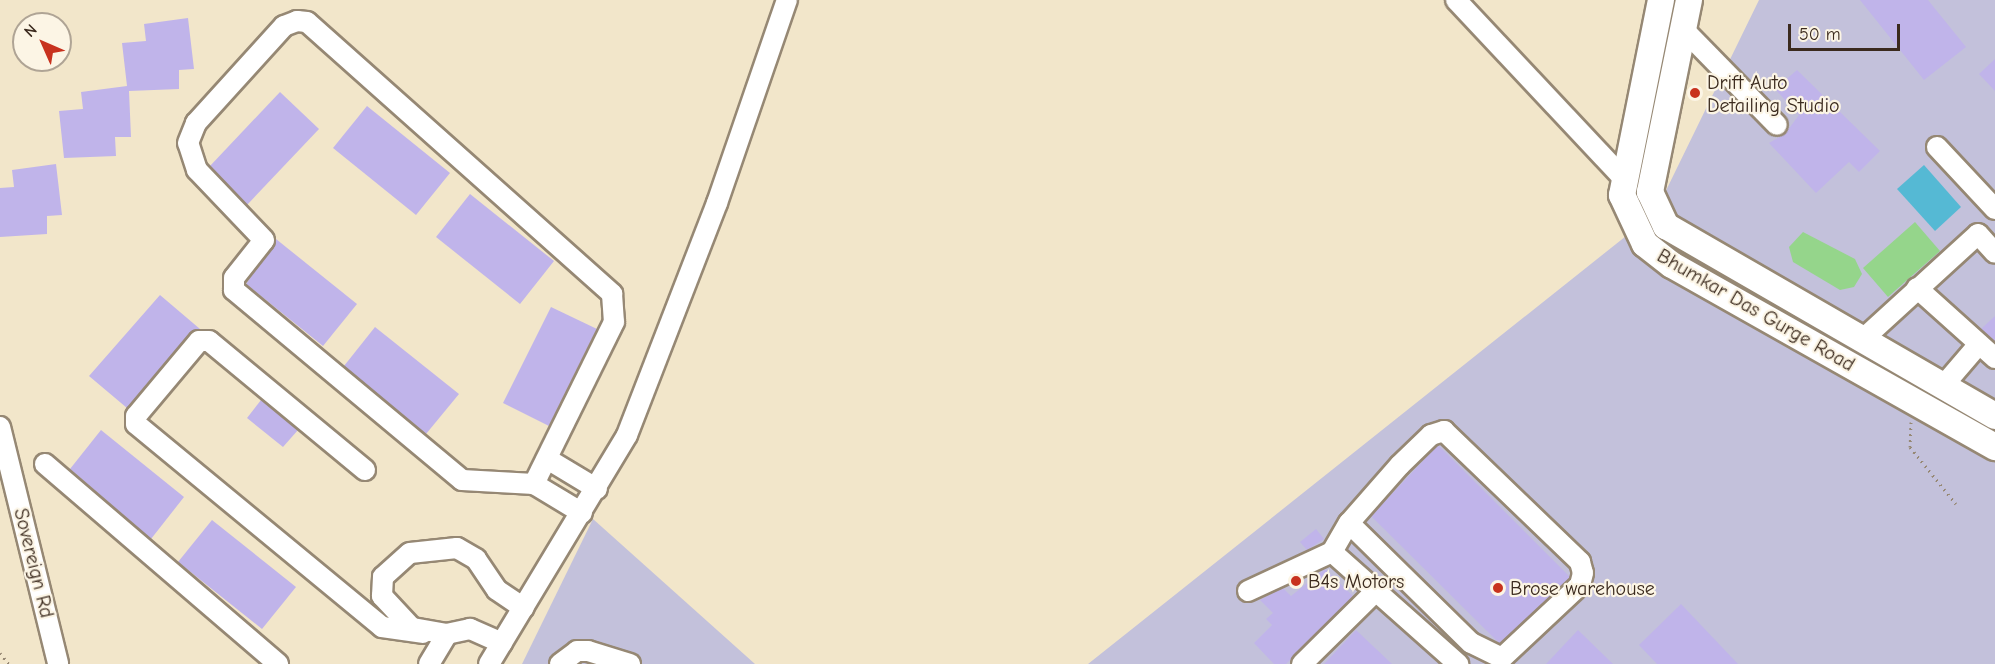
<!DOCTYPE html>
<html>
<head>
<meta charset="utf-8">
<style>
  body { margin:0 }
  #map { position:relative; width:1995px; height:664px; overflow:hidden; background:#f2e6ca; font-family:"Comic Neue",sans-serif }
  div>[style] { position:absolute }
  .industrial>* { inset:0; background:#c3c1db }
  .green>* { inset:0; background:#95d58b }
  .water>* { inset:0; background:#55b9d4 }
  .building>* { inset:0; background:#c0b4ea }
  .path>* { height:3px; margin-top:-1.5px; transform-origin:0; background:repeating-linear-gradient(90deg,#968874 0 1.5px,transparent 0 6px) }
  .roads { filter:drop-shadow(2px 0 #968874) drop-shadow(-2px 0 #968874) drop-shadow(0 2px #968874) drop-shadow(0 -2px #968874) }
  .minor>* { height:20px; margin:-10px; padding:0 10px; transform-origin:10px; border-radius:10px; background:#fff }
  .major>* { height:26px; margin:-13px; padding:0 13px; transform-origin:13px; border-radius:13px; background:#fff }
  .dots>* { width:16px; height:16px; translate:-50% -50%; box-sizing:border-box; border:3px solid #fcf5e5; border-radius:50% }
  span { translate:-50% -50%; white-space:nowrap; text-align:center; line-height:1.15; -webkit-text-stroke:4.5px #fcf5e5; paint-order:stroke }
  .poi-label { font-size:20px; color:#3b2a1e }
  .left { translate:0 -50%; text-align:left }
  .street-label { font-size:20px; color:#3b2a1e }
  .north { position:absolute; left:12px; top:12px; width:60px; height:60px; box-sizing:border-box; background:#fcf5e5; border:2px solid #afa495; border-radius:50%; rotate:315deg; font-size:16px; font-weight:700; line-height:24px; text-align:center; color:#3b2a1e }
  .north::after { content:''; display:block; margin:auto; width:21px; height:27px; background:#c8321e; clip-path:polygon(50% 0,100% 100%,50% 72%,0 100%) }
  .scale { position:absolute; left:1788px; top:24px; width:112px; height:27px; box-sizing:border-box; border:3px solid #3b2a1e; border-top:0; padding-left:8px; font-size:18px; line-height:21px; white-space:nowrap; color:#3b2a1e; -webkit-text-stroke:4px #fcf5e5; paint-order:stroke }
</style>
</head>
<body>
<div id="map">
  <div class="industrial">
    <i style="clip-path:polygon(1759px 0,1995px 0,1995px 664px,1088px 664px,1655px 213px)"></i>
    <i style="clip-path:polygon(593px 519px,755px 664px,522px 664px)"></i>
  </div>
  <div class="green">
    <i style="clip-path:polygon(1915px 222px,1940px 251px,1888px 297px,1863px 268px)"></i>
    <i style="clip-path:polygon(1803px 232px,1855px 259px,1862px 274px,1854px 287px,1840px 290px,1793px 262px,1789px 247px)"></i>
  </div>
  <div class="water">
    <i style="clip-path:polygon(1924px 165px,1961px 207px,1935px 231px,1897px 189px)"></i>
  </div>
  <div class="building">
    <i style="clip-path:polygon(1860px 0,1928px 0,1966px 47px,1924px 80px)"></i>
    <i style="clip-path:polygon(188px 18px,194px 69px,179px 70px,179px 89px,129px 91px,131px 137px,115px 137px,116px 156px,64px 158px,59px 111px,83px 109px,81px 92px,127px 86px,122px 43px,146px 41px,144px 24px)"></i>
    <i style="clip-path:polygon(1995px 59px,1995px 91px,1979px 74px)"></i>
    <i style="clip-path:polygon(1797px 70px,1880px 151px,1859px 172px,1849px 162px,1816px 193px,1769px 143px,1785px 134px,1799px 115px,1775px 89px)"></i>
    <i style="clip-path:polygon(280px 92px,319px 129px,247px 205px,210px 166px)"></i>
    <i style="clip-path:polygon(367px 106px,450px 173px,416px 215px,333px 148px)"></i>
    <i style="clip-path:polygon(56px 164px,62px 215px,47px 216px,47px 234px,0 237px,0 188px,14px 187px,12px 170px)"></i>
    <i style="clip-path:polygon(470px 194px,554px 261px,520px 304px,436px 237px)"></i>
    <i style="clip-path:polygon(276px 239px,357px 304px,323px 346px,246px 284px)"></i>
    <i style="clip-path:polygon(160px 295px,200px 329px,190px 333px,127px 408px,89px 376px)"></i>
    <i style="clip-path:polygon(551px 307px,597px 329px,549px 426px,503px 403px)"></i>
    <i style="clip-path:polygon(1995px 316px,1995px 342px,1981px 329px)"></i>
    <i style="clip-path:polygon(375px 327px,459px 394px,426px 434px,344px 366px)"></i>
    <i style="clip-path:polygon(261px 400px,298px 430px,283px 447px,247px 418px)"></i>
    <i style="clip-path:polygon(101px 430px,184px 497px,151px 539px,70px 469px)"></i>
    <i style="clip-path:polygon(1438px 445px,1570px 577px,1500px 644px,1371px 516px)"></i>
    <i style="clip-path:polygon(212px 520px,296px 587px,262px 629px,178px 562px)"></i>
    <i style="clip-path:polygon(1316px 529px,1324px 539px,1307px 550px,1300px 542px)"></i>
    <i style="clip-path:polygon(1325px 569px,1353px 596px,1286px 664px,1274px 664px,1254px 643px,1272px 625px,1266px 619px,1273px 613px,1260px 600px,1283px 588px,1291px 596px)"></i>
    <i style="clip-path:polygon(1681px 604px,1738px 664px,1657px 664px,1639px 645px)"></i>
    <i style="clip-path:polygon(1356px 630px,1392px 664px,1324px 664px)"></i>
    <i style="clip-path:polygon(1578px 630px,1613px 664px,1546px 664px)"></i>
  </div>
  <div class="path">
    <i style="left:1911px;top:422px;width:25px;rotate:92deg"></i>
    <i style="left:1910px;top:447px;width:73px;rotate:51.1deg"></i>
    <i style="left:0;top:653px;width:14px;rotate:51deg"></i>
  </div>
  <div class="roads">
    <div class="minor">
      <i style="left:1456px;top:0;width:245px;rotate:46.8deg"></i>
      <i style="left:297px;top:21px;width:10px;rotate:6deg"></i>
      <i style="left:307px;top:22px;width:409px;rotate:41.7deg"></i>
      <i style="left:612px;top:294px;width:28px;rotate:86deg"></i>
      <i style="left:614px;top:322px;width:181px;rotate:116.3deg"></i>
      <i style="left:534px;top:484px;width:72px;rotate:-176.8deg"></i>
      <i style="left:462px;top:480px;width:297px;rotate:-140.2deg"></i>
      <i style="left:234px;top:290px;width:12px;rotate:-90deg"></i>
      <i style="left:234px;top:278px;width:48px;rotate:-51.7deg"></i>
      <i style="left:264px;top:240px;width:97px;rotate:-133.7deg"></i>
      <i style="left:197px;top:170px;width:28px;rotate:-108deg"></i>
      <i style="left:188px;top:143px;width:22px;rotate:-68deg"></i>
      <i style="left:196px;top:123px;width:131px;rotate:-47.8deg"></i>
      <i style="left:284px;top:26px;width:14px;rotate:-21deg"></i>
      <i style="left:1683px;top:29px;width:134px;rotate:45.6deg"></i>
      <i style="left:1937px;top:147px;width:85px;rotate:46.9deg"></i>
      <i style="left:1917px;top:288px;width:105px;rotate:41.9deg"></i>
      <i style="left:1862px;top:340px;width:157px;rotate:-42.4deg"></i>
      <i style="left:1978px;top:234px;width:25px;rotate:48deg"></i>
      <i style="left:1943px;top:386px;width:55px;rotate:-49.4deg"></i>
      <i style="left:0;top:427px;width:244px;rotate:76.2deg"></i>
      <i style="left:549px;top:460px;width:56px;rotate:31.1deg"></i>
      <i style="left:45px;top:464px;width:307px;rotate:40.6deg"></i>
      <i style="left:365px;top:470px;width:202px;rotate:-140.4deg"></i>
      <i style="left:209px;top:341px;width:10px;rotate:180deg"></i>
      <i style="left:199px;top:341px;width:98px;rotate:130deg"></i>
      <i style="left:136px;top:416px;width:8px;rotate:90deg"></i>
      <i style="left:136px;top:424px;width:319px;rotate:39.5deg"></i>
      <i style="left:382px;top:627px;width:41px;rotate:8.3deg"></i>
      <i style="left:534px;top:484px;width:56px;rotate:31.1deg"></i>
      <i style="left:1332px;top:552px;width:34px;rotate:-60deg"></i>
      <i style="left:1349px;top:523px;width:77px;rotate:-48.7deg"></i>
      <i style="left:1400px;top:465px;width:43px;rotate:-44.1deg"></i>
      <i style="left:1431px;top:435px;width:14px;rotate:-17deg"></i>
      <i style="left:1444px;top:431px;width:189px;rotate:43.9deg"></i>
      <i style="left:1580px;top:562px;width:11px;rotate:75deg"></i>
      <i style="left:1583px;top:573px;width:12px;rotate:104deg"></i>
      <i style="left:1580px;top:585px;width:107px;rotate:136.9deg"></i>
      <i style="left:1502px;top:658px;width:34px;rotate:-154deg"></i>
      <i style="left:1471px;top:643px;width:171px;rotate:-135.5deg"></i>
      <i style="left:1248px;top:591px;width:93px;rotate:-24.9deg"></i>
      <i style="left:1332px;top:552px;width:169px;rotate:41.6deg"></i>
      <i style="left:502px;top:643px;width:35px;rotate:-156deg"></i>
      <i style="left:470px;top:629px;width:24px;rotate:168deg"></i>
      <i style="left:447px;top:634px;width:36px;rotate:-170deg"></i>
      <i style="left:412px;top:628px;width:44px;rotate:-133.2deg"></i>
      <i style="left:382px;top:596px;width:19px;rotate:-87deg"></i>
      <i style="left:383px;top:577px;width:36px;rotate:-42deg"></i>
      <i style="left:410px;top:553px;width:47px;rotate:-6.1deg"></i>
      <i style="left:457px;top:548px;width:22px;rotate:30deg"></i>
      <i style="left:476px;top:559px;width:37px;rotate:56deg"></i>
      <i style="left:497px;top:590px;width:32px;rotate:34deg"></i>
      <i style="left:429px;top:664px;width:35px;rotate:-59deg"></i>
      <i style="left:489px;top:664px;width:267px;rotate:-58.9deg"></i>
      <i style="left:627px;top:435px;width:249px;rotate:-68.8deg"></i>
      <i style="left:717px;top:203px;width:215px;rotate:-71deg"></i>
      <i style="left:560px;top:664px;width:21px;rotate:-37deg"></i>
      <i style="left:577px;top:651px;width:11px"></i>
      <i style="left:588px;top:651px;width:44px;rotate:17.2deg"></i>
      <i style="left:1302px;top:664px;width:104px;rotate:-44.6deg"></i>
    </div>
    <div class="major">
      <i style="left:1661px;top:0;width:199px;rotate:101.3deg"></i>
      <i style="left:1622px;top:195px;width:54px;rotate:64.9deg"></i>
      <i style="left:1645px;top:244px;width:34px;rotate:38deg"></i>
      <i style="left:1672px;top:265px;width:371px;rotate:29.4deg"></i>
      <i style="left:1689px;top:0;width:196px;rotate:101.5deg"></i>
      <i style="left:1650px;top:192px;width:38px;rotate:65deg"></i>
      <i style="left:1666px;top:226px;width:380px;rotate:30deg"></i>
    </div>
  </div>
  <div class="dots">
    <i style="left:1695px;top:93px;background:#c8321e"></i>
    <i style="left:1296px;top:581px;background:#c8321e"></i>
    <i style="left:1498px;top:588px;background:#c8321e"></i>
  </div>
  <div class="poi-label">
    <span class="left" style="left:1707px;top:94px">Drift Auto<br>Detailing Studio</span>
    <span class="left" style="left:1308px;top:581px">B4s Motors</span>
    <span class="left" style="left:1510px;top:588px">Brose warehouse</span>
  </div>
  <div class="street-label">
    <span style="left:1756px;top:310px;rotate:30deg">Bhumkar Das Gurge Road</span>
    <span style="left:34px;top:563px;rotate:76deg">Sovereign Rd</span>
  </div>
  <div class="north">N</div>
  <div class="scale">50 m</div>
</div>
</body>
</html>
